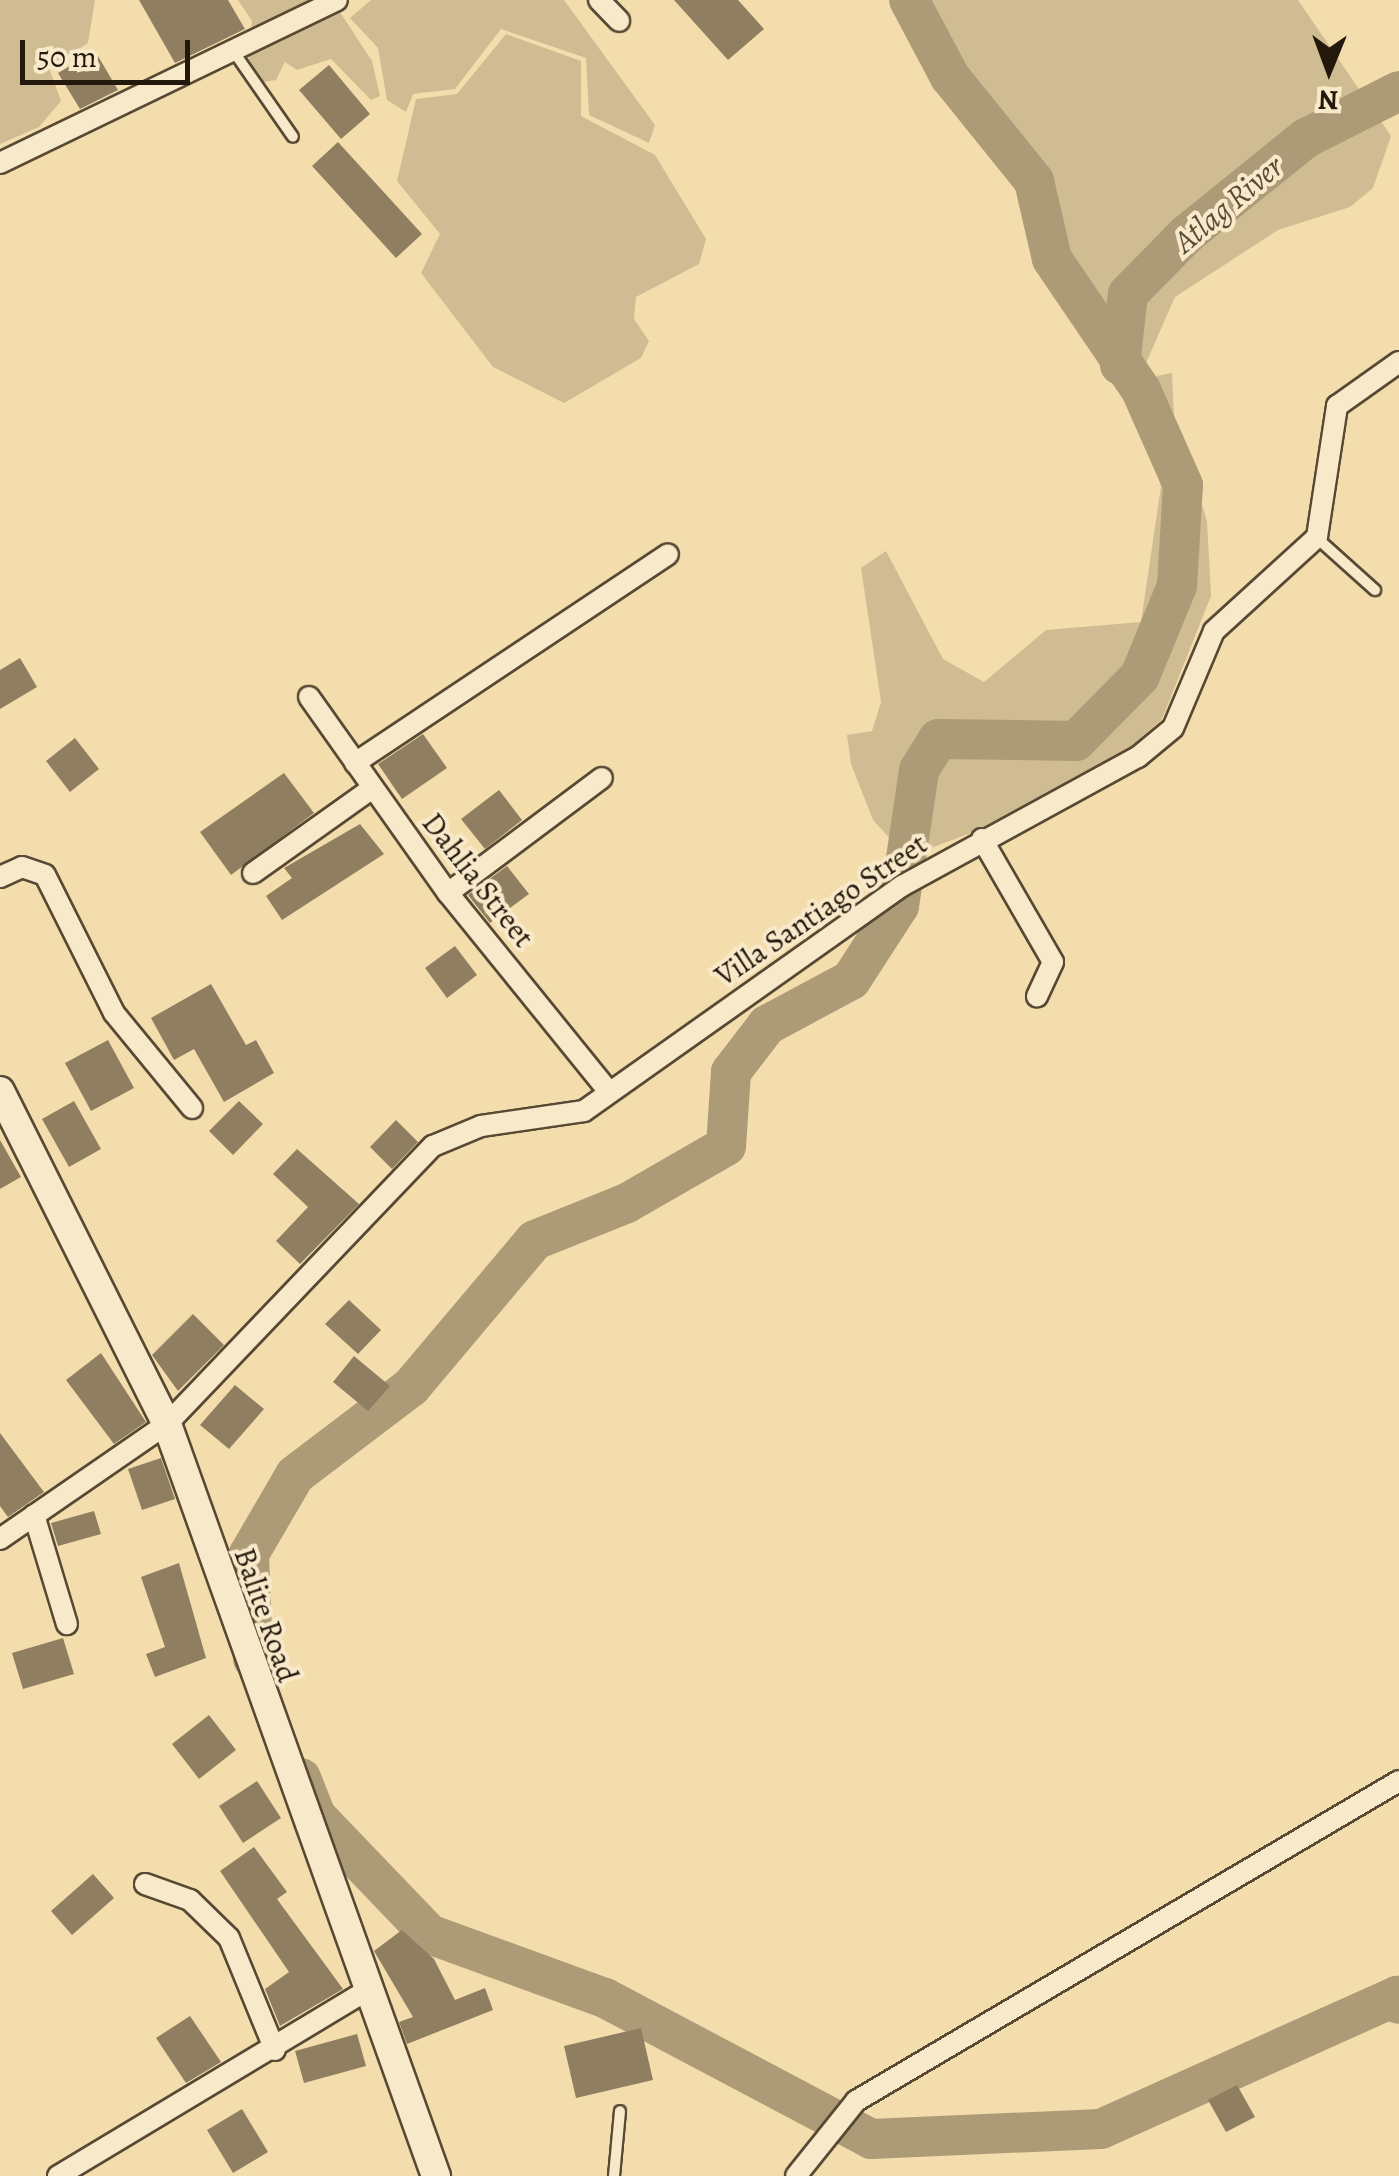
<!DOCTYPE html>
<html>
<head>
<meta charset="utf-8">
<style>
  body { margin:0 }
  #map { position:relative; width:1399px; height:2176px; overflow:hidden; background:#f4ddad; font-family:Alegreya,serif }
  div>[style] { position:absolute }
  .green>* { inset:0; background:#d0bc92 }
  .river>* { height:40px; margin:-20px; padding:0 20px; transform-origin:20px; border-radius:20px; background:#ad9a76 }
  .building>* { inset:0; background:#907e60 }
  .roads { filter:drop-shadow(2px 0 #574934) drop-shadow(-2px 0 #574934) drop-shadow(0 2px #574934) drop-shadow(0 -2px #574934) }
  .service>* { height:10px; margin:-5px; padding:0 5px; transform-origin:5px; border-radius:5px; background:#f8e9ca }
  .minor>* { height:20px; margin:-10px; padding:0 10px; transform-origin:10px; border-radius:10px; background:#f8e9ca }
  .tertiary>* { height:28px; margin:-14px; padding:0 14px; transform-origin:14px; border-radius:14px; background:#f8e9ca }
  span { translate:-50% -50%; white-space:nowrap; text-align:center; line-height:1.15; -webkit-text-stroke:8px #f8e9ca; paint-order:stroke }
  .street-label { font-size:30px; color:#23180c }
  .water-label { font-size:32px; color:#5a4c36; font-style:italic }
  .north { position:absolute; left:1279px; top:20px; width:100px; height:100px; -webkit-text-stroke:8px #f8e9ca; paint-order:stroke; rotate:181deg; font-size:28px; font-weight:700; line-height:40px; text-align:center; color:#23180c }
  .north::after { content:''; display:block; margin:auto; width:35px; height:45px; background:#23180c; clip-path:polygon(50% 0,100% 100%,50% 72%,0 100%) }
  .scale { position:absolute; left:20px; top:40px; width:170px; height:45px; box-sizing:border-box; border:5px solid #23180c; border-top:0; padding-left:12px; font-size:30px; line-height:35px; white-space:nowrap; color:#23180c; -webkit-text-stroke:8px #f8e9ca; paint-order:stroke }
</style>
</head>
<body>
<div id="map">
  <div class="green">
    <i style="clip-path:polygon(0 0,95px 0,88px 43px,49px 68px,61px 101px,39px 127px,0 144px)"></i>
    <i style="clip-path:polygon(238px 0,332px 0,372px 61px,380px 96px,371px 100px,331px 59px,297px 70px,285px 62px,276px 80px,259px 83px,248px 68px,252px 21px)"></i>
    <i style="clip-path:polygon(371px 0,564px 0,655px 125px,649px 143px,589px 115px,586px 58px,501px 29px,455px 89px,413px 94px,406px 112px,387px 100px,378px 48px,350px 18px)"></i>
    <i style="clip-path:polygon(897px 0,1298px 0,1391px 136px,1373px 188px,1350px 207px,1278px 230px,1175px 297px,1143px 370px,1123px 388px,1044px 274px,1022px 192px)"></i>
    <i style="clip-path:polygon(506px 34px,581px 61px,581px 116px,655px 155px,706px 239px,699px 264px,636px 297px,634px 319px,649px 341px,641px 358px,564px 403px,493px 367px,421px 273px,440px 234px,397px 181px,416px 99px,457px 94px)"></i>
    <i style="clip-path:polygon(1172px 373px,1174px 417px,1207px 521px,1211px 596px,1162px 719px,1130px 748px,992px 825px,907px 857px,873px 820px,851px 764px,847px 735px,872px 731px,881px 702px,861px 568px,886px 551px,943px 659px,984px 682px,1046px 630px,1141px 622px,1161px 486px,1135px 403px,1157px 376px)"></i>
  </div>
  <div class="river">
    <i style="left:1120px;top:365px;width:71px;rotate:-83.6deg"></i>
    <i style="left:1128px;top:294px;width:84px;rotate:-45.5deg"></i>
    <i style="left:1187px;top:234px;width:153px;rotate:-38.9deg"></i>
    <i style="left:1306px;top:138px;width:104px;rotate:-26.8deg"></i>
    <i style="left:253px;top:1659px;width:105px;rotate:-92.2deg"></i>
    <i style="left:249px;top:1554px;width:91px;rotate:-59.8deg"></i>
    <i style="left:295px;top:1475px;width:146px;rotate:-37.2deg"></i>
    <i style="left:411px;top:1387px;width:192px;rotate:-49.9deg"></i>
    <i style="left:535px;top:1240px;width:99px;rotate:-21.9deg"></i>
    <i style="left:627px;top:1203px;width:114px;rotate:-29.9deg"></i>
    <i style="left:726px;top:1146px;width:74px;rotate:-86.1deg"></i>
    <i style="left:731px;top:1072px;width:59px;rotate:-52.5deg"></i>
    <i style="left:767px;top:1025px;width:95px;rotate:-28.2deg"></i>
    <i style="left:851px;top:980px;width:88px;rotate:-57deg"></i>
    <i style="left:899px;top:906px;width:137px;rotate:-81.6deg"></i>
    <i style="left:919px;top:770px;width:36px;rotate:-58deg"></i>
    <i style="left:938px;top:739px;width:138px;rotate:0.8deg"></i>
    <i style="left:1076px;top:741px;width:91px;rotate:-45.4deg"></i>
    <i style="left:1140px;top:676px;width:97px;rotate:-67.7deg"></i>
    <i style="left:1177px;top:586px;width:101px;rotate:-86.6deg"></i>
    <i style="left:1183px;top:485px;width:104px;rotate:-113.9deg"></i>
    <i style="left:1141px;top:390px;width:158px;rotate:-124.2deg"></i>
    <i style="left:1052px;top:259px;width:80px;rotate:-103deg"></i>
    <i style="left:1034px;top:181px;width:134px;rotate:-128.9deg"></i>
    <i style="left:950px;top:77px;width:87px;rotate:-118deg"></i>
    <i style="left:301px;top:1778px;width:41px;rotate:68.5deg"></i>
    <i style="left:316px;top:1816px;width:163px;rotate:46.2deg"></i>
    <i style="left:429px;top:1934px;width:187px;rotate:20deg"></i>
    <i style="left:605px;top:1998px;width:301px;rotate:27.9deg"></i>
    <i style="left:871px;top:2139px;width:230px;rotate:-2.5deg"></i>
    <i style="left:1101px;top:2129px;width:325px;rotate:-24.2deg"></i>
    <i style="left:1397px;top:1996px;width:8px;rotate:76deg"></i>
  </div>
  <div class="building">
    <i style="clip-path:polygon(139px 0,228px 0,245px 29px,175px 63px)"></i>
    <i style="clip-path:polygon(674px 0,738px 0,764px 29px,728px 60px)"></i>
    <i style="clip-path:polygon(95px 51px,118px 90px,80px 109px,58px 73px)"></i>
    <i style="clip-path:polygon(329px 65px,370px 114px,341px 139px,299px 90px)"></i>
    <i style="clip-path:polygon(338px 142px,422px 234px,396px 258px,312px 166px)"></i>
    <i style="clip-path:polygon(20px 658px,37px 687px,0 709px,0 670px)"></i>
    <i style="clip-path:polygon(423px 734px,447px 768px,402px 799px,378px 764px)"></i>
    <i style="clip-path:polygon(75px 738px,99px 769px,70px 792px,46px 761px)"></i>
    <i style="clip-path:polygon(284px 773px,314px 813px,231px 875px,200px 832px)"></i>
    <i style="clip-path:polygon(499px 790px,522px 820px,485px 849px,461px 819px)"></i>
    <i style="clip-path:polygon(360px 824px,384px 854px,282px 920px,266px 896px,292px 878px,284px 868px)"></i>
    <i style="clip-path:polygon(507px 866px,529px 894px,490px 923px,468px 895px)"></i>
    <i style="clip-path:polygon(455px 946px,477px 975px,447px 998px,425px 968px)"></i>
    <i style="clip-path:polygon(211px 984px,246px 1045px,256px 1040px,274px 1073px,224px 1102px,194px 1049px,174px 1060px,151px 1018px)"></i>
    <i style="clip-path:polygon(108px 1040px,134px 1088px,91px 1111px,65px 1063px)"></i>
    <i style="clip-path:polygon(74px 1101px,101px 1149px,69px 1167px,42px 1119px)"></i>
    <i style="clip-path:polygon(239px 1101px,263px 1124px,233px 1155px,209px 1131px)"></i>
    <i style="clip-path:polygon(396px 1120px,418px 1142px,392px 1169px,370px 1147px)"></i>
    <i style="clip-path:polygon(0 1140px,21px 1177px,0 1189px)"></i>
    <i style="clip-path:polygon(297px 1149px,359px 1204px,300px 1264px,276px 1241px,308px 1207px,273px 1174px)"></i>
    <i style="clip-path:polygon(349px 1300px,381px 1330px,358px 1354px,325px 1324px)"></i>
    <i style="clip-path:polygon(193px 1314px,224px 1345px,178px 1391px,152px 1355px)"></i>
    <i style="clip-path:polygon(101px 1353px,146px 1422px,114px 1444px,66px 1380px)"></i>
    <i style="clip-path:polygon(354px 1356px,390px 1386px,368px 1411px,333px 1382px)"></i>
    <i style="clip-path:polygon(235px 1385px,264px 1409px,229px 1449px,200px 1425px)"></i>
    <i style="clip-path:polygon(0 1433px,44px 1492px,8px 1517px,0 1506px)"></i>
    <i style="clip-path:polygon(161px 1458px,175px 1499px,142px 1510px,128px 1469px)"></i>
    <i style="clip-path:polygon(94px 1511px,101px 1534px,58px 1546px,51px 1523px)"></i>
    <i style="clip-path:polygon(179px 1563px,206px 1658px,155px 1677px,146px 1654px,165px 1647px,141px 1577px)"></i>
    <i style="clip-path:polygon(63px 1638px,74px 1674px,23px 1689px,12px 1653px)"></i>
    <i style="clip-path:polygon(209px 1715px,236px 1750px,199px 1779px,172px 1744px)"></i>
    <i style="clip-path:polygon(257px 1781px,281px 1818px,243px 1843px,219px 1806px)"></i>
    <i style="clip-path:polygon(254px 1847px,287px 1892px,277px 1899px,343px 1989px,280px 2026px,265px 1989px,289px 1972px,220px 1871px)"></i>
    <i style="clip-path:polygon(93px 1874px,114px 1898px,72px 1935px,51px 1911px)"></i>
    <i style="clip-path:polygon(402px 1930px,434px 1959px,455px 2000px,485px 1988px,493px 2010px,407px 2044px,399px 2022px,413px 2017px,374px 1951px)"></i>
    <i style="clip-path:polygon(190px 2016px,221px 2062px,186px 2083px,156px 2038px)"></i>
    <i style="clip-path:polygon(641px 2028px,653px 2080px,576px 2098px,564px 2046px)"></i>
    <i style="clip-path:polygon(357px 2034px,366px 2066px,304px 2083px,295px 2051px)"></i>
    <i style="clip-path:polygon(1237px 2085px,1255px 2117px,1226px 2132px,1208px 2100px)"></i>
    <i style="clip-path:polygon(242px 2109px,268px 2152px,233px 2173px,207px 2130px)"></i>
  </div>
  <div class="roads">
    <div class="service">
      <i style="left:234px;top:52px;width:103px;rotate:55.2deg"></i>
      <i style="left:1317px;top:538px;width:78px;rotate:41.9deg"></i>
      <i style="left:614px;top:2176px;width:65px;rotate:-84.7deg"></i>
    </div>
    <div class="minor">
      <i style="left:599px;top:0;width:29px;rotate:46deg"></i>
      <i style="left:0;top:163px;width:374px;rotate:-25.8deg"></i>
      <i style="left:309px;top:697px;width:240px;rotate:54.7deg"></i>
      <i style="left:448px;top:893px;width:256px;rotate:51deg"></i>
      <i style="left:355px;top:763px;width:376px;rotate:-33.7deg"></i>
      <i style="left:982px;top:839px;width:142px;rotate:60deg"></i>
      <i style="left:1053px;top:962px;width:38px;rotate:115deg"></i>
      <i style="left:253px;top:873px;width:143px;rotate:-35.4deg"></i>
      <i style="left:0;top:877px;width:24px;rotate:-24deg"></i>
      <i style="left:22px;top:867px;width:24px;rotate:19deg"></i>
      <i style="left:45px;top:875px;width:154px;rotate:63.4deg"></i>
      <i style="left:114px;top:1013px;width:123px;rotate:50.6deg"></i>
      <i style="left:448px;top:893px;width:192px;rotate:-36.8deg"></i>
      <i style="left:34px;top:1515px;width:114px;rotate:73.2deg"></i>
      <i style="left:0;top:1539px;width:203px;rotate:-34.6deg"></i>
      <i style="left:167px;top:1424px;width:385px;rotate:-46.3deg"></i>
      <i style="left:433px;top:1146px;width:52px;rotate:-22.6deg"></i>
      <i style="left:481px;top:1126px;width:104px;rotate:-8.3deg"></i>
      <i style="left:584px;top:1111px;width:390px;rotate:-35.3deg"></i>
      <i style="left:902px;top:886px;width:269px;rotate:-28.7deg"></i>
      <i style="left:1138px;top:757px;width:45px;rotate:-39.6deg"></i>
      <i style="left:1173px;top:728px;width:105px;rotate:-67.1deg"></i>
      <i style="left:1214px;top:631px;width:139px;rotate:-42.4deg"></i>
      <i style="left:1317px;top:537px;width:133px;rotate:-81.3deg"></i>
      <i style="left:1337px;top:406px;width:76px;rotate:-35.4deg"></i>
      <i style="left:145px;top:1884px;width:48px;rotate:19.6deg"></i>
      <i style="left:190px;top:1900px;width:54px;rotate:44.3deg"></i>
      <i style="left:229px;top:1938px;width:121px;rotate:67.7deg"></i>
      <i style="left:58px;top:2176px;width:363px;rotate:-31deg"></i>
      <i style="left:796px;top:2176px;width:96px;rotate:-51.3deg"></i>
      <i style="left:856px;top:2101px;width:630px;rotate:-30.51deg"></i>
    </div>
    <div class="tertiary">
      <i style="left:0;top:1091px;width:373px;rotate:63.4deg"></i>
      <i style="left:167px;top:1424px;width:799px;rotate:70.32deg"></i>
    </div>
  </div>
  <div class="street-label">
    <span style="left:478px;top:880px;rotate:52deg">Dahlia Street</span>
    <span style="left:821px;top:910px;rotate:-34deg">Villa Santiago Street</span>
    <span style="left:266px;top:1615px;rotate:71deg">Balite Road</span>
  </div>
  <div class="water-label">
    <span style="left:1228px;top:204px;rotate:-40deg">Atlag River</span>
  </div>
  <div class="north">N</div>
  <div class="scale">50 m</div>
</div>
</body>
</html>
